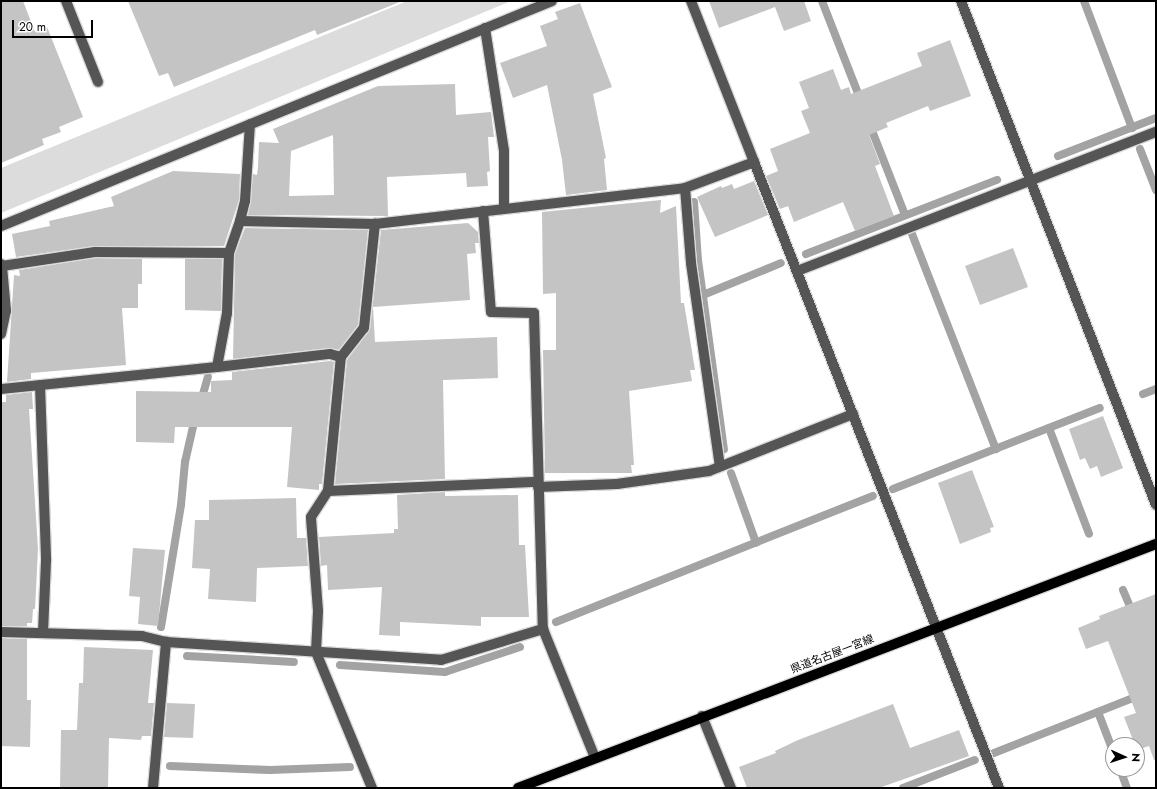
<!DOCTYPE html>
<html>
<head>
<meta charset="utf-8">
<style>
  body { margin:0 }
  #map { position:relative; width:1157px; height:789px; overflow:hidden; background:#fff; font-family:Jost,"Noto Sans JP",sans-serif }
  div>[style] { position:absolute }
  .green>* { inset:0; background:#dcdcdc }
  .stream>* { height:8px; margin:-4px; padding:0 4px; transform-origin:4px; border-radius:4px; background:#a3a3a3 }
  .building>* { inset:0; background:#c4c4c4 }
  .roads { filter:drop-shadow(1px 0 #dbdbdb) drop-shadow(-1px 0 #dbdbdb) drop-shadow(0 1px #dbdbdb) drop-shadow(0 -1px #dbdbdb) }
  .minor>* { height:10px; margin:-5px; padding:0 5px; transform-origin:5px; border-radius:5px; background:#555 }
  .major>* { height:10px; margin:-5px; padding:0 5px; transform-origin:5px; border-radius:5px; background:#000 }
  span { translate:-50% -50%; white-space:nowrap; text-align:center; line-height:1.15; -webkit-text-stroke:3px #fff; paint-order:stroke }
  .street-label { font-size:11px; color:#000 }
  .frame { position:absolute; inset:0; border:2px solid #000; pointer-events:none }
  .north { position:absolute; left:1105px; top:737px; width:40px; height:40px; box-sizing:border-box; background:#fff; border:1px solid #999; border-radius:50%; rotate:93deg; font-size:11px; font-weight:700; line-height:16px; text-align:center; color:#000 }
  .north::after { content:''; display:block; margin:auto; width:14px; height:18px; background:#000; clip-path:polygon(50% 0,100% 100%,50% 72%,0 100%) }
  .scale { position:absolute; left:12px; top:20px; width:81px; height:18px; box-sizing:border-box; border:2px solid #000; border-top:0; padding-left:5px; font-size:12px; line-height:14px; white-space:nowrap; color:#000; -webkit-text-stroke:3px #fff; paint-order:stroke }
</style>
</head>
<body>
<div id="map">
  <div class="green">
    <i style="clip-path:polygon(407px 1px,511px 1px,1px 213px,1px 168px)"></i>
  </div>
  <div class="stream">
    <i style="left:822px;top:1px;width:107px;rotate:68.7deg"></i>
    <i style="left:1084px;top:1px;width:136px;rotate:69.3deg"></i>
    <i style="left:869px;top:123px;width:99px;rotate:68.6deg"></i>
    <i style="left:1140px;top:149px;width:44px;rotate:68.7deg"></i>
    <i style="left:1058px;top:156px;width:105px;rotate:-21.2deg"></i>
    <i style="left:694px;top:202px;width:58px;rotate:86.1deg"></i>
    <i style="left:698px;top:260px;width:191px;rotate:82.2deg"></i>
    <i style="left:912px;top:234px;width:231px;rotate:68.7deg"></i>
    <i style="left:806px;top:254px;width:205px;rotate:-21.2deg"></i>
    <i style="left:703px;top:295px;width:84px;rotate:-22.3deg"></i>
    <i style="left:1143px;top:394px;width:14px;rotate:-21deg"></i>
    <i style="left:201px;top:401px;width:25px;rotate:-74deg"></i>
    <i style="left:1049px;top:428px;width:113px;rotate:69.3deg"></i>
    <i style="left:731px;top:473px;width:74px;rotate:70.3deg"></i>
    <i style="left:893px;top:489px;width:222px;rotate:-21.4deg"></i>
    <i style="left:1123px;top:590px;width:25px;rotate:67deg"></i>
    <i style="left:556px;top:622px;width:341px;rotate:-21.7deg"></i>
    <i style="left:161px;top:627px;width:124px;rotate:-80.7deg"></i>
    <i style="left:181px;top:505px;width:43px;rotate:-84.7deg"></i>
    <i style="left:185px;top:462px;width:45px;rotate:-77.2deg"></i>
    <i style="left:187px;top:656px;width:107px;rotate:3.2deg"></i>
    <i style="left:340px;top:665px;width:105px;rotate:3.8deg"></i>
    <i style="left:445px;top:672px;width:79px;rotate:-18.4deg"></i>
    <i style="left:1098px;top:712px;width:42px;rotate:69deg"></i>
    <i style="left:994px;top:753px;width:174px;rotate:-21.6deg"></i>
    <i style="left:170px;top:766px;width:100px;rotate:2.3deg"></i>
    <i style="left:270px;top:770px;width:80px;rotate:-2.1deg"></i>
    <i style="left:1120px;top:769px;width:20px;rotate:70deg"></i>
    <i style="left:903px;top:788px;width:77px;rotate:-21.3deg"></i>
  </div>
  <div class="building">
    <i style="clip-path:polygon(1px 1px,23px 1px,35px 32px,47px 27px,83px 117px,59px 127px,61px 132px,42px 139px,44px 145px,1px 163px)"></i>
    <i style="clip-path:polygon(128px 1px,399px 1px,400px 2px,317px 35px,315px 30px,174px 87px,168px 73px,159px 76px)"></i>
    <i style="clip-path:polygon(709px 1px,804px 1px,811px 21px,784px 31px,775px 7px,719px 28px)"></i>
    <i style="clip-path:polygon(580px 3px,612px 87px,593px 94px,606px 158px,604px 159px,607px 190px,566px 195px,562px 160px,547px 85px,513px 98px,500px 63px,547px 46px,540px 26px,558px 19px,555px 12px)"></i>
    <i style="clip-path:polygon(950px 40px,971px 96px,930px 111px,928px 106px,886px 123px,888px 127px,869px 135px,880px 164px,875px 166px,894px 216px,855px 231px,843px 202px,794px 222px,788px 206px,780px 209px,766px 176px,778px 171px,770px 149px,810px 133px,801px 111px,809px 108px,799px 82px,833px 69px,841px 90px,849px 87px,851px 94px,922px 66px,917px 53px)"></i>
    <i style="clip-path:polygon(evenodd,455px 84px,456px 115px,491px 112px,494px 137px,488px 137px,490px 171px,487px 172px,488px 186px,467px 187px,466px 173px,387px 177px,388px 216px,248px 215px,253px 174px,257px 175px,258px 167px,259px 142px,279px 143px,273px 129px,378px 86px,455px 84px,333px 135px,334px 195px,289px 196px,291px 151px,333px 135px)"></i>
    <i style="clip-path:polygon(173px 171px,240px 174px,239px 200px,224px 246px,95px 246px,16px 257px,12px 234px,50px 226px,49px 221px,114px 206px,111px 197px)"></i>
    <i style="clip-path:polygon(754px 181px,768px 215px,715px 237px,697px 197px,721px 186px,722px 188px,732px 184px,734px 189px)"></i>
    <i style="clip-path:polygon(661px 200px,660px 213px,676px 206px,681px 303px,684px 303px,695px 370px,690px 370px,692px 381px,629px 391px,634px 465px,631px 465px,632px 473px,545px 473px,543px 350px,556px 350px,556px 293px,543px 294px,542px 212px)"></i>
    <i style="clip-path:polygon(468px 223px,478px 232px,479px 243px,475px 243px,476px 253px,467px 254px,470px 300px,373px 307px,375px 342px,497px 337px,498px 378px,443px 380px,445px 479px,335px 484px,347px 360px,370px 329px,381px 230px)"></i>
    <i style="clip-path:polygon(245px 228px,368px 230px,358px 325px,339px 350px,329px 348px,233px 359px,235px 254px)"></i>
    <i style="clip-path:polygon(1013px 248px,1028px 287px,980px 305px,965px 266px)"></i>
    <i style="clip-path:polygon(95px 258px,142px 259px,142px 284px,138px 284px,138px 308px,122px 308px,126px 365px,31px 373px,31px 379px,7px 382px,14px 275px,20px 276px,19px 270px)"></i>
    <i style="clip-path:polygon(185px 259px,222px 259px,221px 311px,185px 310px)"></i>
    <i style="clip-path:polygon(330px 361px,334px 362px,322px 484px,319px 484px,319px 490px,287px 487px,292px 427px,175px 427px,174px 443px,136px 442px,136px 391px,211px 392px,211px 381px,232px 380px,232px 372px)"></i>
    <i style="clip-path:polygon(32px 392px,33px 409px,29px 409px,38px 549px,35px 609px,33px 609px,32px 623px,27px 623px,27px 626px,1px 626px,1px 402px,6px 402px,6px 395px)"></i>
    <i style="clip-path:polygon(1103px 416px,1123px 468px,1101px 477px,1097px 466px,1090px 469px,1085px 458px,1080px 460px,1069px 429px)"></i>
    <i style="clip-path:polygon(972px 470px,994px 527px,990px 528px,991px 532px,960px 544px,938px 483px)"></i>
    <i style="clip-path:polygon(445px 492px,445px 496px,518px 495px,519px 545px,525px 545px,529px 617px,481px 617px,481px 626px,400px 622px,400px 636px,379px 635px,382px 587px,328px 590px,327px 565px,321px 566px,319px 537px,394px 533px,394px 529px,398px 529px,397px 495px)"></i>
    <i style="clip-path:polygon(296px 498px,297px 538px,306px 538px,308px 566px,257px 568px,256px 602px,208px 599px,210px 569px,192px 568px,195px 520px,209px 520px,209px 500px)"></i>
    <i style="clip-path:polygon(133px 548px,165px 550px,158px 626px,138px 624px,140px 597px,129px 596px)"></i>
    <i style="clip-path:polygon(1156px 594px,1156px 760px,1154px 760px,1149px 746px,1137px 750px,1137px 745px,1135px 745px,1124px 717px,1136px 713px,1108px 641px,1086px 649px,1078px 628px,1100px 619px,1099px 616px)"></i>
    <i style="clip-path:polygon(1px 638px,27px 639px,27px 700px,31px 700px,30px 747px,1px 746px)"></i>
    <i style="clip-path:polygon(84px 647px,153px 650px,148px 703px,154px 703px,151px 736px,142px 736px,141px 740px,109px 738px,108px 788px,60px 788px,61px 730px,77px 730px,79px 683px,83px 683px)"></i>
    <i style="clip-path:polygon(167px 703px,195px 704px,193px 738px,164px 737px)"></i>
    <i style="clip-path:polygon(893px 704px,910px 748px,959px 730px,969px 756px,879px 788px,747px 788px,739px 767px,776px 753px,775px 751px,798px 740px)"></i>
  </div>
  <div class="roads">
    <div class="minor">
      <i style="left:66px;top:1px;width:87px;rotate:68.4deg"></i>
      <i style="left:691px;top:1px;width:173px;rotate:68.6deg"></i>
      <i style="left:961px;top:1px;width:540px;rotate:68.85deg"></i>
      <i style="left:485px;top:28px;width:124px;rotate:81.2deg"></i>
      <i style="left:504px;top:151px;width:58px;rotate:90deg"></i>
      <i style="left:685px;top:188px;width:75px;rotate:85.4deg"></i>
      <i style="left:691px;top:263px;width:205px;rotate:81.9deg"></i>
      <i style="left:483px;top:211px;width:101px;rotate:85.5deg"></i>
      <i style="left:491px;top:312px;width:43px;rotate:1.3deg"></i>
      <i style="left:534px;top:313px;width:316px;rotate:88.4deg"></i>
      <i style="left:543px;top:629px;width:139px;rotate:68deg"></i>
      <i style="left:240px;top:221px;width:21px;rotate:-76deg"></i>
      <i style="left:245px;top:201px;width:77px;rotate:-86.3deg"></i>
      <i style="left:1px;top:226px;width:595px;rotate:-22.21deg"></i>
      <i style="left:1px;top:264px;width:2px;rotate:63deg"></i>
      <i style="left:2px;top:266px;width:94px;rotate:-8.6deg"></i>
      <i style="left:95px;top:252px;width:134px;rotate:0.4deg"></i>
      <i style="left:797px;top:271px;width:385px;rotate:-21.2deg"></i>
      <i style="left:1px;top:334px;width:24px;rotate:-78deg"></i>
      <i style="left:6px;top:311px;width:45px;rotate:-95.1deg"></i>
      <i style="left:217px;top:367px;width:114px;rotate:-6.6deg"></i>
      <i style="left:330px;top:354px;width:11px;rotate:15deg"></i>
      <i style="left:40px;top:385px;width:176px;rotate:88deg"></i>
      <i style="left:46px;top:561px;width:72px;rotate:92.4deg"></i>
      <i style="left:1px;top:389px;width:217px;rotate:-5.8deg"></i>
      <i style="left:217px;top:367px;width:55px;rotate:-79.5deg"></i>
      <i style="left:227px;top:313px;width:60px;rotate:-88.1deg"></i>
      <i style="left:229px;top:253px;width:34px;rotate:-71deg"></i>
      <i style="left:240px;top:221px;width:135px;rotate:1.3deg"></i>
      <i style="left:375px;top:224px;width:312px;rotate:-6.6deg"></i>
      <i style="left:685px;top:188px;width:74px;rotate:-20.6deg"></i>
      <i style="left:754px;top:162px;width:672px;rotate:68.63deg"></i>
      <i style="left:538px;top:487px;width:79px;rotate:-2.2deg"></i>
      <i style="left:617px;top:484px;width:93px;rotate:-8deg"></i>
      <i style="left:709px;top:471px;width:155px;rotate:-21.6deg"></i>
      <i style="left:328px;top:491px;width:210px;rotate:-2.5deg"></i>
      <i style="left:1px;top:632px;width:141px;rotate:1.6deg"></i>
      <i style="left:142px;top:636px;width:25px;rotate:14deg"></i>
      <i style="left:166px;top:642px;width:276px;rotate:3.7deg"></i>
      <i style="left:441px;top:660px;width:107px;rotate:-16.9deg"></i>
      <i style="left:702px;top:716px;width:78px;rotate:68.1deg"></i>
      <i style="left:153px;top:788px;width:147px;rotate:-84.9deg"></i>
      <i style="left:372px;top:788px;width:147px;rotate:-112.4deg"></i>
      <i style="left:316px;top:652px;width:41px;rotate:-87.2deg"></i>
      <i style="left:318px;top:611px;width:94px;rotate:-94.3deg"></i>
      <i style="left:311px;top:517px;width:31px;rotate:-57deg"></i>
      <i style="left:328px;top:491px;width:135px;rotate:-84.5deg"></i>
      <i style="left:341px;top:357px;width:37px;rotate:-52deg"></i>
      <i style="left:364px;top:328px;width:105px;rotate:-84deg"></i>
    </div>
    <div class="major">
      <i style="left:518px;top:788px;width:683px;rotate:-20.93deg"></i>
    </div>
  </div>
  <div class="street-label">
    <span style="left:832px;top:654px;rotate:-21deg">県道名古屋一宮線</span>
  </div>
  <div class="frame"></div>
  <div class="north">N</div>
  <div class="scale">20 m</div>
</div>
</body>
</html>
